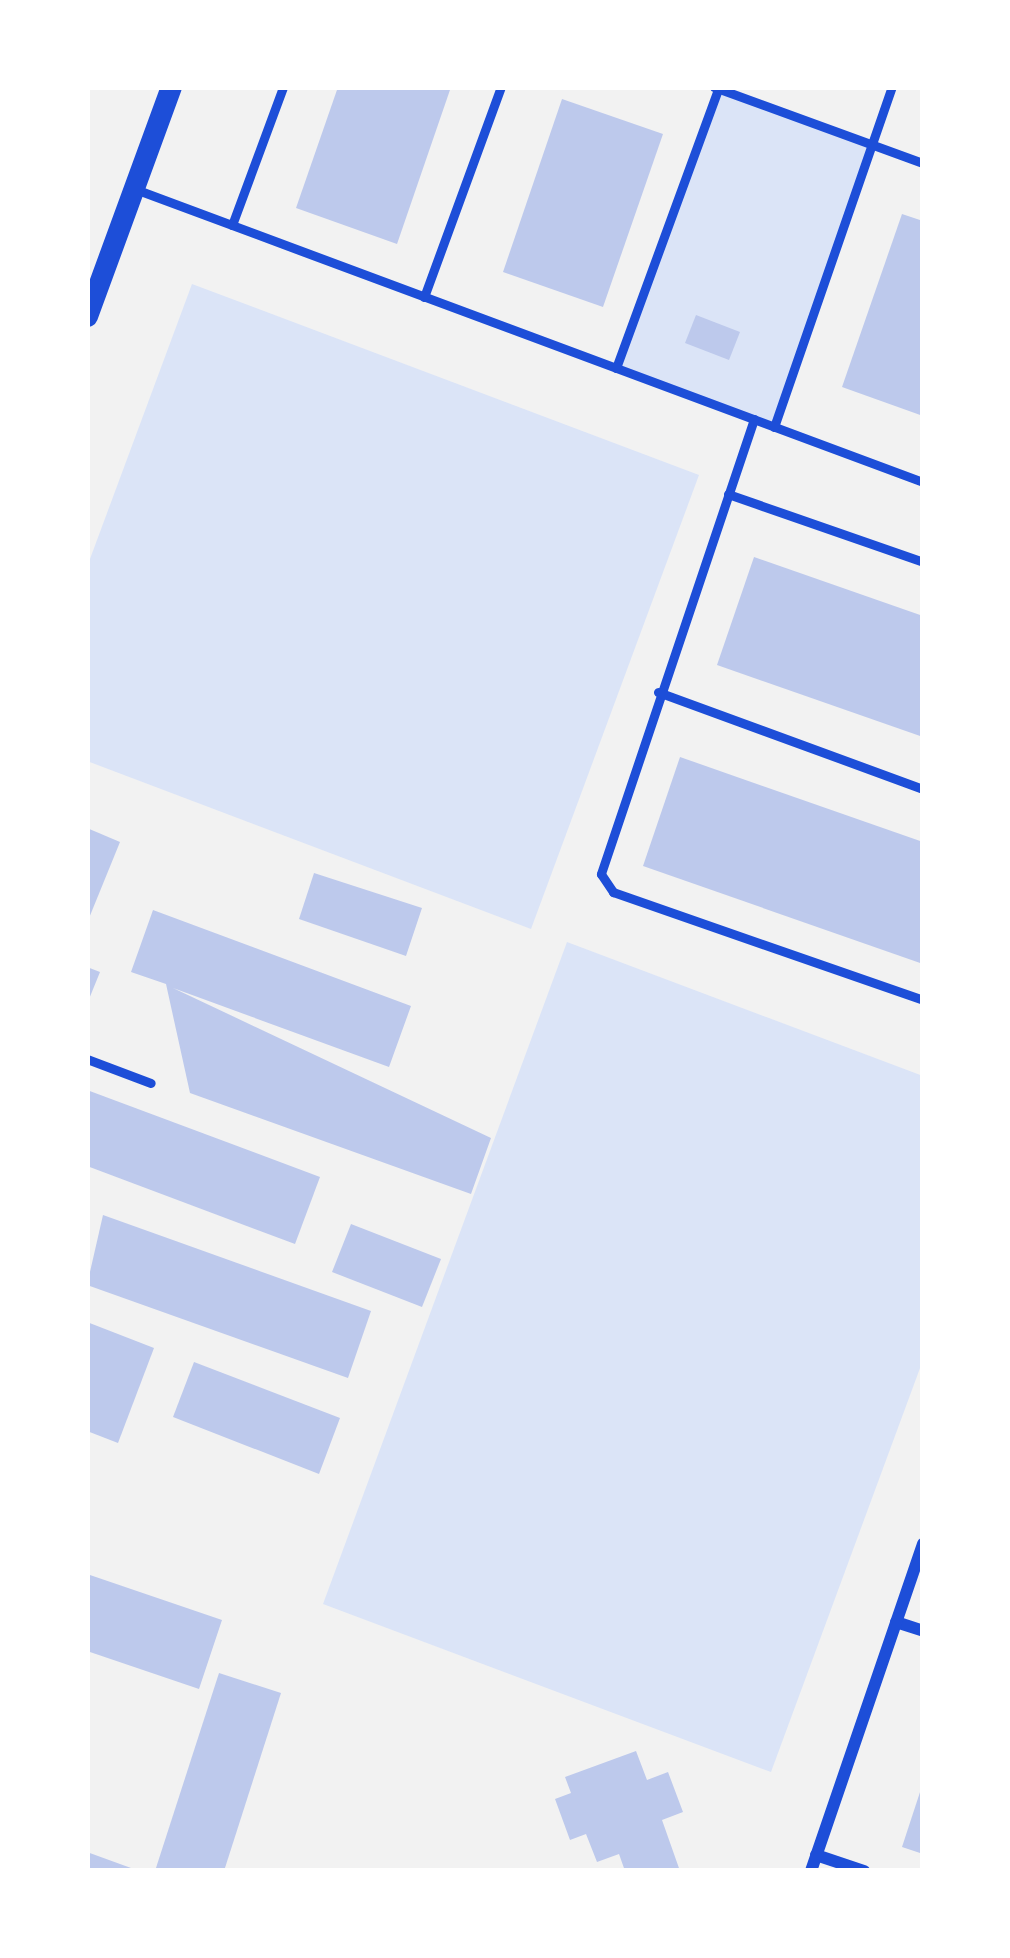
<!DOCTYPE html>
<html>
<head>
<meta charset="utf-8">
<style>
  body { margin:0 }
  #map { position:relative; width:1010px; height:1958px; overflow:hidden; background:#f2f2f2; font-family:Montserrat,sans-serif }
  div>[style] { position:absolute }
  .green>* { inset:0; background:#dbe4f7 }
  .building>* { inset:0; background:#bdc9ec }
  .service>* { height:9px; margin:-4.5px; padding:0 4.5px; transform-origin:4.5px; border-radius:4.5px; background:#1d4ed8 }
  .minor>* { height:12px; margin:-6px; padding:0 6px; transform-origin:6px; border-radius:6px; background:#1d4ed8 }
  .tertiary>* { height:21px; margin:-10.5px; padding:0 10.5px; transform-origin:10.5px; border-radius:10.5px; background:#1d4ed8 }
  span { translate:-50% -50%; white-space:nowrap; text-align:center; line-height:1.15; -webkit-text-stroke:12px #fff; paint-order:stroke }
  .frame { position:absolute; inset:0; border:90px solid #fff; pointer-events:none }
</style>
</head>
<body>
<div id="map">
  <div class="green">
    <i style="clip-path:polygon(718px 89px,872px 145px,774px 427px,616px 368px)"></i>
    <i style="clip-path:polygon(192px 284px,699px 475px,531px 929px,87px 761px,87px 567px)"></i>
    <i style="clip-path:polygon(567px 942px,923px 1076px,923px 1360px,771px 1772px,323px 1604px)"></i>
  </div>
  <div class="building">
    <i style="clip-path:polygon(338px 87px,451px 87px,397px 244px,296px 208px)"></i>
    <i style="clip-path:polygon(562px 99px,663px 134px,603px 307px,503px 272px)"></i>
    <i style="clip-path:polygon(902px 214px,923px 221px,923px 416px,842px 387px)"></i>
    <i style="clip-path:polygon(696px 315px,740px 332px,729px 360px,685px 343px)"></i>
    <i style="clip-path:polygon(754px 557px,923px 616px,923px 737px,717px 665px)"></i>
    <i style="clip-path:polygon(680px 757px,923px 842px,923px 964px,643px 866px)"></i>
    <i style="clip-path:polygon(87px 828px,120px 842px,87px 923px)"></i>
    <i style="clip-path:polygon(314px 873px,422px 908px,406px 956px,299px 919px)"></i>
    <i style="clip-path:polygon(153px 910px,411px 1006px,389px 1067px,173px 988px,491px 1138px,471px 1194px,190px 1093px,166px 984px,131px 972px)"></i>
    <i style="clip-path:polygon(87px 967px,100px 972px,87px 1004px)"></i>
    <i style="clip-path:polygon(87px 1090px,320px 1177px,295px 1244px,87px 1166px)"></i>
    <i style="clip-path:polygon(103px 1215px,371px 1311px,348px 1378px,87px 1285px)"></i>
    <i style="clip-path:polygon(351px 1224px,441px 1259px,422px 1307px,332px 1272px)"></i>
    <i style="clip-path:polygon(87px 1322px,154px 1348px,118px 1443px,87px 1431px)"></i>
    <i style="clip-path:polygon(194px 1362px,340px 1418px,319px 1474px,173px 1417px)"></i>
    <i style="clip-path:polygon(87px 1574px,222px 1620px,199px 1689px,87px 1651px)"></i>
    <i style="clip-path:polygon(219px 1673px,281px 1693px,224px 1871px,155px 1871px)"></i>
    <i style="clip-path:polygon(636px 1751px,647px 1780px,668px 1772px,683px 1812px,662px 1820px,680px 1871px,625px 1871px,619px 1854px,597px 1862px,586px 1834px,570px 1840px,555px 1799px,571px 1793px,565px 1777px)"></i>
    <i style="clip-path:polygon(922px 1786px,923px 1786px,923px 1854px,902px 1847px)"></i>
    <i style="clip-path:polygon(87px 1852px,131px 1868px,129px 1871px,87px 1871px)"></i>
  </div>
  <div class="service">
    <i style="left:714px;top:87px;width:222px;rotate:20deg"></i>
    <i style="left:135px;top:189px;width:841px;rotate:20.4deg"></i>
    <i style="left:232px;top:225px;width:147px;rotate:-69.7deg"></i>
    <i style="left:424px;top:297px;width:224px;rotate:-69.9deg"></i>
    <i style="left:616px;top:368px;width:297px;rotate:-69.9deg"></i>
    <i style="left:754px;top:419px;width:480px;rotate:108.6deg"></i>
    <i style="left:601px;top:874px;width:22px;rotate:56deg"></i>
    <i style="left:613px;top:892px;width:328px;rotate:19.2deg"></i>
    <i style="left:774px;top:427px;width:360px;rotate:-70.9deg"></i>
    <i style="left:728px;top:494px;width:207px;rotate:19.2deg"></i>
    <i style="left:658px;top:692px;width:282px;rotate:20.1deg"></i>
    <i style="left:87px;top:1059px;width:68px;rotate:20.6deg"></i>
  </div>
  <div class="minor">
    <i style="left:896px;top:1622px;width:28px;rotate:18deg"></i>
    <i style="left:816px;top:1855px;width:51px;rotate:18.4deg"></i>
    <i style="left:811px;top:1871px;width:346px;rotate:-71.1deg"></i>
  </div>
  <div class="tertiary">
    <i style="left:87px;top:316px;width:244px;rotate:-69.9deg"></i>
  </div>
  <div class="frame"></div>
</div>
</body>
</html>
